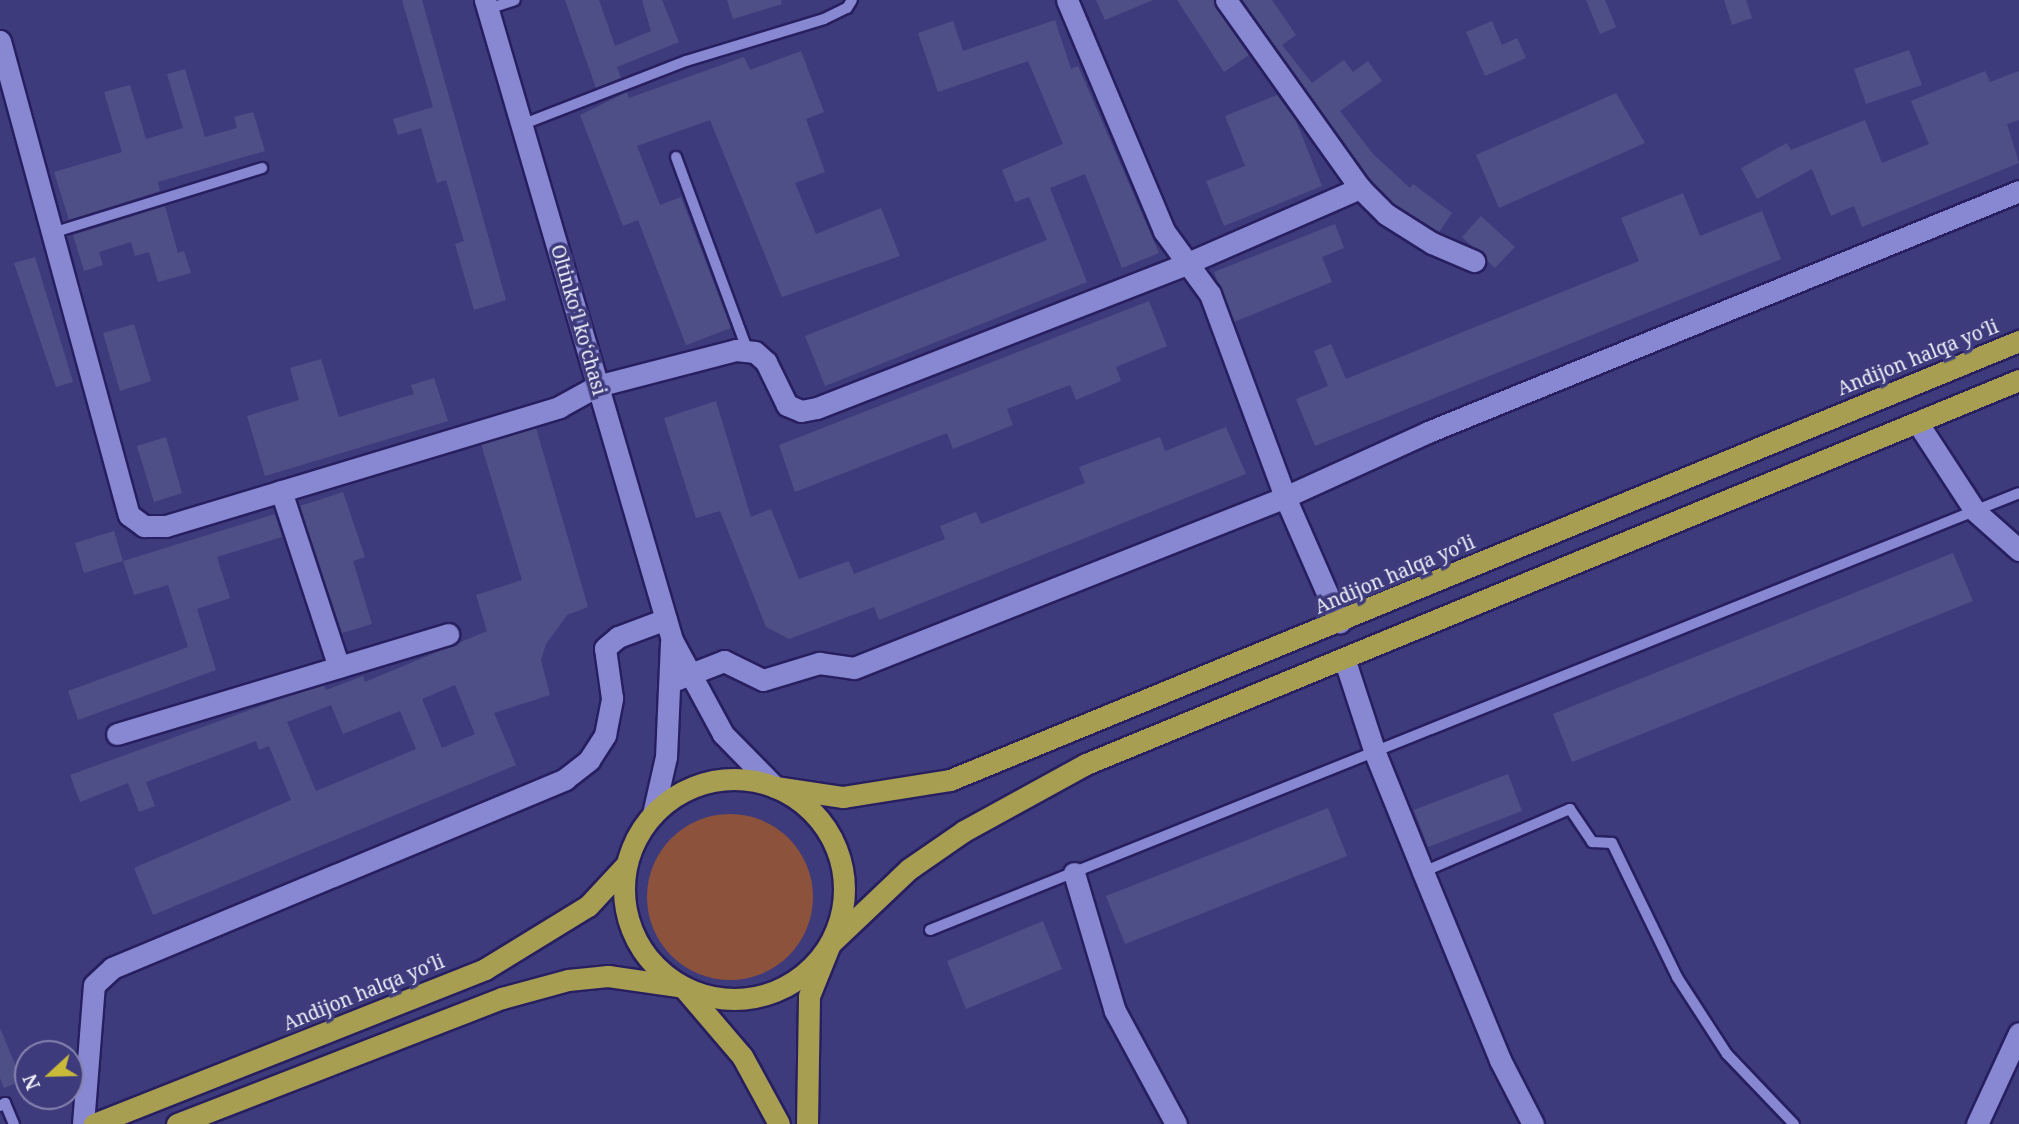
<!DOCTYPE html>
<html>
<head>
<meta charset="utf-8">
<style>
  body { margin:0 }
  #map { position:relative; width:2019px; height:1124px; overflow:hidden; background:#3e3b7d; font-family:"Noto Serif",serif }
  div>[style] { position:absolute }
  .green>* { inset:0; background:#8c523b }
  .round { border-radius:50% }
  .building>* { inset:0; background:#4f4f87 }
  .roads { filter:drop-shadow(2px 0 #271f5f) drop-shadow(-2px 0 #271f5f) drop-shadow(0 2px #271f5f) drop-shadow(0 -2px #271f5f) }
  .lane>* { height:10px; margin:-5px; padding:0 5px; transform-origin:5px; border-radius:5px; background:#8788d1 }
  .street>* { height:21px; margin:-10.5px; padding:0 10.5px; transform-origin:10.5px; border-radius:10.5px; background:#8788d1 }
  .secondary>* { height:21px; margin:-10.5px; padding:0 10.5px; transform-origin:10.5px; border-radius:10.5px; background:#8788d1 }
  .highway>* { height:21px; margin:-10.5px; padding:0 10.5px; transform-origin:10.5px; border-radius:10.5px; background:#a79e52 }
  .highway>.ring { margin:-10.5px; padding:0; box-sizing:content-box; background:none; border:21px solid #a79e52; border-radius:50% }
  span { translate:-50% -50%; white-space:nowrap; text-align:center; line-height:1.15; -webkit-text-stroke:7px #3e3b7d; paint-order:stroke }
  .street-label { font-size:19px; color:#eff0f8 }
  .north { position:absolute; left:14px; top:1040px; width:70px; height:70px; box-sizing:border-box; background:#3e3b7d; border:2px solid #8583ae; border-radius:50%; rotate:248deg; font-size:19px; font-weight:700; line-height:28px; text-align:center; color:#eff0f8 }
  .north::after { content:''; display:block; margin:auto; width:24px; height:32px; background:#c9ba3a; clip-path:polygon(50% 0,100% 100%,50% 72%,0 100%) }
</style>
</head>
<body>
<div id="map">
  <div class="green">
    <i class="round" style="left:647px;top:814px;width:166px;height:166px"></i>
  </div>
  <div class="building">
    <i style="clip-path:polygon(402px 0,422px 0,506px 300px,474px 310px,455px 244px,464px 241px,446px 180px,437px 183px,421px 128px,398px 135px,393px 119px,433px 107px)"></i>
    <i style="clip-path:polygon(565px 0,599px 0,615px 46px,651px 31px,642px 0,662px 0,679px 42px,617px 67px,621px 78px,596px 88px)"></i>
    <i style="clip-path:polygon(727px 0,781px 0,782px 4px,733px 19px)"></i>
    <i style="clip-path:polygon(1096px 0,1153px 0,1105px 20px)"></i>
    <i style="clip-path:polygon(1177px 0,1213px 0,1249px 55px,1224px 72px)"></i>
    <i style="clip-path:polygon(1242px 0,1272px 0,1296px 35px,1282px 45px,1312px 83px,1344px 60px,1353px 72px,1368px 61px,1382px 81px,1340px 111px,1373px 154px,1410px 188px,1413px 184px,1452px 213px,1439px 232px,1394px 204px,1370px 179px)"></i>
    <i style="clip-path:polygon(1586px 0,1605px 0,1616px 27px,1600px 34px)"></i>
    <i style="clip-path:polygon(1724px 0,1746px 0,1752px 18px,1732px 25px)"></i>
    <i style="clip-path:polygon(1055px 20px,1071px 69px,1078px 66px,1159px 253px,1122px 268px,1085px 174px,1050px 188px,1087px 282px,825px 386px,805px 336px,1047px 240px,1029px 197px,1015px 202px,1002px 170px,1063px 144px,1028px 61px,938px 92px,918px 33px,953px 21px,963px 51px)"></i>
    <i style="clip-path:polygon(1492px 21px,1502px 45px,1517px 38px,1526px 58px,1485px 76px,1466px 32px)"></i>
    <i style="clip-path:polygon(1909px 50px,1922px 85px,1866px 104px,1854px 69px)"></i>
    <i style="clip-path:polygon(801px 51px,824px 112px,806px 119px,825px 172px,795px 183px,816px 234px,881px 208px,900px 256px,782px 297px,710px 120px,637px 146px,660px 205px,681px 197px,731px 328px,686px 345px,638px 220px,623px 226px,580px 115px,627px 92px,629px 98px,744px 57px,750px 70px)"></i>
    <i style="clip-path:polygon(185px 69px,205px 137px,237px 128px,234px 117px,253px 112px,265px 151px,158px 182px,160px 191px,69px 220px,54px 172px,122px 152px,104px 92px,130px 85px,146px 139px,183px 128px,167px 74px)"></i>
    <i style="clip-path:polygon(1985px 71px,1990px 82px,2019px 71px,2019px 120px,2007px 124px,2019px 163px,1862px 227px,1854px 206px,1831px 216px,1812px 169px,1757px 199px,1741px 168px,1787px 143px,1791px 150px,1865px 120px,1882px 163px,1929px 144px,1911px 101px)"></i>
    <i style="clip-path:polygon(1616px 93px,1645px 143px,1499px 208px,1476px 155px)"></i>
    <i style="clip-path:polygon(1277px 95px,1296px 121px,1322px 186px,1224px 226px,1206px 181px,1245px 166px,1225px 116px)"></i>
    <i style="clip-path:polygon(1683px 193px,1700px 236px,1762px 211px,1781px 259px,1315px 446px,1296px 399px,1328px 386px,1314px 351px,1331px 344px,1346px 379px,1639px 261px,1621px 218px)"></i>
    <i style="clip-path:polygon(165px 206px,178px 253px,184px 251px,191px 273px,158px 282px,149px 252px,135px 256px,131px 242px,99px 252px,103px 265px,84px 271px,73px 235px)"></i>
    <i style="clip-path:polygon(1481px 216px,1515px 247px,1495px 268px,1462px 237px)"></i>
    <i style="clip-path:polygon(1335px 224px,1344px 248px,1322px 257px,1332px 282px,1234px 322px,1214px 272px)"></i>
    <i style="clip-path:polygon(35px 257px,73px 382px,56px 387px,14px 263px)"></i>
    <i style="clip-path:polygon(1149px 301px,1167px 346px,1116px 367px,1121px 381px,1076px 400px,1070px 385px,1007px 409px,1013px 425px,953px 449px,947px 433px,795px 492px,779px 445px)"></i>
    <i style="clip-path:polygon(134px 324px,151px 381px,120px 391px,103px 333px)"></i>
    <i style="clip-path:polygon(321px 359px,339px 417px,414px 394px,411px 385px,434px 378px,448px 421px,265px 476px,247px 416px,299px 400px,290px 368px)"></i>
    <i style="clip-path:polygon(716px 401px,751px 517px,771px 509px,799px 579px,849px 561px,854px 574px,945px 539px,940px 526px,976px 512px,981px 524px,1085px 483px,1079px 467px,1160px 437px,1165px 451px,1226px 427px,1246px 474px,879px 620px,874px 607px,789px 639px,766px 627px,720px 511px,696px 518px,684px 481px,664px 418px)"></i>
    <i style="clip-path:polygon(evenodd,536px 428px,588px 607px,567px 615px,546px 644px,541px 660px,550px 695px,494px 713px,516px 765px,153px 915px,134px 868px,291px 800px,269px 746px,259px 750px,256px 741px,146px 782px,155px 806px,139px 812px,128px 783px,80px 802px,70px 775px,291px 695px,324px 685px,326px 690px,363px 676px,365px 682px,487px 631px,476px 595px,522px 580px,481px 444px,536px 428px,455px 685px,475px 734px,442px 748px,422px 699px,455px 685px,536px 428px,331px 705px,343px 734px,400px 711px,416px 749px,316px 791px,287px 722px,331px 705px)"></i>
    <i style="clip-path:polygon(166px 437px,182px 493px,154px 502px,137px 446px)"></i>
    <i style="clip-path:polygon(343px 492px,365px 557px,353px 561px,372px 624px,342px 633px,300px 506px)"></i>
    <i style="clip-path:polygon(275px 514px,282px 537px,217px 557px,230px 598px,197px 609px,216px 670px,78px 720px,68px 691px,188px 647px,168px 585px,134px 595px,123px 561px)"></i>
    <i style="clip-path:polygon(114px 531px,123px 561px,84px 573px,75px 543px)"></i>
    <i style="clip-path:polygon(1953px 553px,1973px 601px,1572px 762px,1553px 714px)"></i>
    <i style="clip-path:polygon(1508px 774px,1522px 811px,1428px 847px,1414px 810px)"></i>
    <i style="clip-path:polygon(1328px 808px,1347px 856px,1125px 944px,1106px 896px)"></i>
    <i style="clip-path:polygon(1043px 921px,1062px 969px,966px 1009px,947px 961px)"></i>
    <i style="clip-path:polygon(0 1028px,22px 1081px,4px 1088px,0 1078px)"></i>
  </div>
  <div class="roads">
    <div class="lane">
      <i style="left:488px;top:9px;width:28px;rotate:-18deg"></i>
      <i style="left:521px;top:125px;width:177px;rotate:-21.2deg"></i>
      <i style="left:686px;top:61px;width:144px;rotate:-16.9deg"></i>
      <i style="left:824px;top:19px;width:25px;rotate:-26deg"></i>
      <i style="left:847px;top:8px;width:9px;rotate:-58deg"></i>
      <i style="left:676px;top:157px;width:205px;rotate:69.7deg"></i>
      <i style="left:52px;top:233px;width:220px;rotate:-17.2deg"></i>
      <i style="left:1423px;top:872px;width:160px;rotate:-23.2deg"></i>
      <i style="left:1570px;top:809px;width:40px;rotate:56deg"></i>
      <i style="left:1592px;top:842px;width:20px;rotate:3deg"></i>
      <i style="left:1612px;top:843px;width:149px;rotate:64.1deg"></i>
      <i style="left:1677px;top:977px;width:92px;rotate:57deg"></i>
      <i style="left:1727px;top:1054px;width:97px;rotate:46.3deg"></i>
      <i style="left:930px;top:930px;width:1173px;rotate:-21.86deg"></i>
      <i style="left:0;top:1106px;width:6px;rotate:-31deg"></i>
      <i style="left:5px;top:1103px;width:23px;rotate:67deg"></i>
    </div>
    <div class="street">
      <i style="left:1067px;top:0;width:251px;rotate:67.2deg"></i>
      <i style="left:1164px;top:231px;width:78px;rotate:53.9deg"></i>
      <i style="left:1210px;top:294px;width:216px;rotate:69.7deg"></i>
      <i style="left:1285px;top:497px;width:137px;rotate:66.4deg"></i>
      <i style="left:1226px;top:0;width:231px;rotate:54.5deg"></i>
      <i style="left:1360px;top:188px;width:37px;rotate:45deg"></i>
      <i style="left:1386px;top:214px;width:54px;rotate:32.2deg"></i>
      <i style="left:1432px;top:243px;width:46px;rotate:23.2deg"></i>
      <i style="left:0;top:41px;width:491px;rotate:74.8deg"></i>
      <i style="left:129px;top:515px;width:19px;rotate:36deg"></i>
      <i style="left:144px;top:526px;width:22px"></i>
      <i style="left:166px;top:526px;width:411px;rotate:-16.8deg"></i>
      <i style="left:559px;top:407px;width:43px;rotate:-28.9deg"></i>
      <i style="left:597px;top:386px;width:144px;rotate:-14.5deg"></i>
      <i style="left:736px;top:350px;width:19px;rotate:6deg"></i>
      <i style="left:755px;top:352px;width:15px;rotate:42deg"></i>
      <i style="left:766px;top:362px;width:48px;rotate:64deg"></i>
      <i style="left:787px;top:405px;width:15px;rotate:23deg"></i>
      <i style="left:801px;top:411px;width:16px;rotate:-11deg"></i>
      <i style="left:817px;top:408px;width:398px;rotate:-21.3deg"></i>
      <i style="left:1188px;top:263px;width:188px;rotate:-23.6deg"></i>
      <i style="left:1917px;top:422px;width:106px;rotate:56.9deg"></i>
      <i style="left:1975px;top:511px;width:59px;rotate:41.6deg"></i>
      <i style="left:281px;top:491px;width:185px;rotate:71.8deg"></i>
      <i style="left:1344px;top:658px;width:100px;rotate:71.9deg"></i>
      <i style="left:1375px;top:753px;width:128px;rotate:68deg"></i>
      <i style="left:1423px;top:872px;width:203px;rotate:67.7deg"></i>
      <i style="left:1500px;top:1060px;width:72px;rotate:62.7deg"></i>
      <i style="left:670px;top:682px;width:58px;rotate:-21.3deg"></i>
      <i style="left:724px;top:661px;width:43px;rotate:26deg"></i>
      <i style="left:763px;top:680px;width:59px;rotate:-16.9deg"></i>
      <i style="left:819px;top:663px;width:35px;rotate:8deg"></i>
      <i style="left:854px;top:668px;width:464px;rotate:-21.6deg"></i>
      <i style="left:1285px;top:497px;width:157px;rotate:-24.4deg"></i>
      <i style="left:1428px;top:432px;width:638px;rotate:-22.18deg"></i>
      <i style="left:117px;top:734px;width:346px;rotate:-16.8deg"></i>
      <i style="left:1074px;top:873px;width:144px;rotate:73.5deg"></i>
      <i style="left:1115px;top:1011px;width:128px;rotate:61.6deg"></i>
      <i style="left:83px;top:1124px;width:139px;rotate:-85.5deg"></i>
      <i style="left:94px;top:985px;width:25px;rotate:-43deg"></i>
      <i style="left:112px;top:968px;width:491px;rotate:-22.6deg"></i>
      <i style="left:565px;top:779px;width:31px;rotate:-38deg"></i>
      <i style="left:589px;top:760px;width:30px;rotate:-57deg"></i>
      <i style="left:605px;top:735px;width:38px;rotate:-79deg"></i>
      <i style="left:612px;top:698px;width:50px;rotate:-98deg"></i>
      <i style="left:605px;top:648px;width:17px;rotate:-40deg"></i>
      <i style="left:618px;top:637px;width:51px;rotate:-20.6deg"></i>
      <i style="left:1977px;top:1124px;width:100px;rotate:-65.2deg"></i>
    </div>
    <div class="secondary">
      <i style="left:485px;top:0;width:667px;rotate:73.71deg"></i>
      <i style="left:672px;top:640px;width:107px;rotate:61.5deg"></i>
      <i style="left:723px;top:734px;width:74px;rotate:45.5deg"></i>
      <i style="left:653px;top:814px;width:58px;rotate:-77.2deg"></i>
      <i style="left:666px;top:757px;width:115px;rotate:-87.5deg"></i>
    </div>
    <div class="highway">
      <i class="ring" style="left:624px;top:779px;width:199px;height:199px"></i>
      <i style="left:775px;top:787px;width:69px;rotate:8.4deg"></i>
      <i style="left:843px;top:797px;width:108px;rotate:-9deg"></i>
      <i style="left:950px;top:780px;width:1156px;rotate:-22.33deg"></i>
      <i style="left:94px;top:1124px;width:421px;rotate:-21.6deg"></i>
      <i style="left:485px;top:969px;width:121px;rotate:-31.5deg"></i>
      <i style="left:588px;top:906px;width:56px;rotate:-47.2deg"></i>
      <i style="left:177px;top:1124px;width:349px;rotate:-21.2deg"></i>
      <i style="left:502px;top:998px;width:68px;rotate:-15.3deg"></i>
      <i style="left:568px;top:980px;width:40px;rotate:-5.7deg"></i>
      <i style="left:608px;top:976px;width:76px;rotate:8.3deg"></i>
      <i style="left:683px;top:987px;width:91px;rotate:49.5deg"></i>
      <i style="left:742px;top:1056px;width:77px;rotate:61.4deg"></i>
      <i style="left:807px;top:1124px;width:128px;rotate:-89.1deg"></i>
      <i style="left:809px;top:996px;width:56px;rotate:-68deg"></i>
      <i style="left:830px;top:944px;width:109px;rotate:-43.5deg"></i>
      <i style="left:909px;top:869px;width:67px;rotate:-34.6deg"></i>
      <i style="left:964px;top:831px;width:139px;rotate:-28.8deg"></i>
      <i style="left:1086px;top:764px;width:1009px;rotate:-22.37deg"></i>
    </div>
  </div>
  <div class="street-label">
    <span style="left:578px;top:320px;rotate:74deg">Oltinkoʻl koʻchasi</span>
    <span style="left:1918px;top:358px;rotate:-22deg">Andijon halqa yo‘li</span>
    <span style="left:1395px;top:575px;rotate:-23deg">Andijon halqa yo‘li</span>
    <span style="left:364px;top:993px;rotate:-22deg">Andijon halqa yo‘li</span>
  </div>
  <div class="north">N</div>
</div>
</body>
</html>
